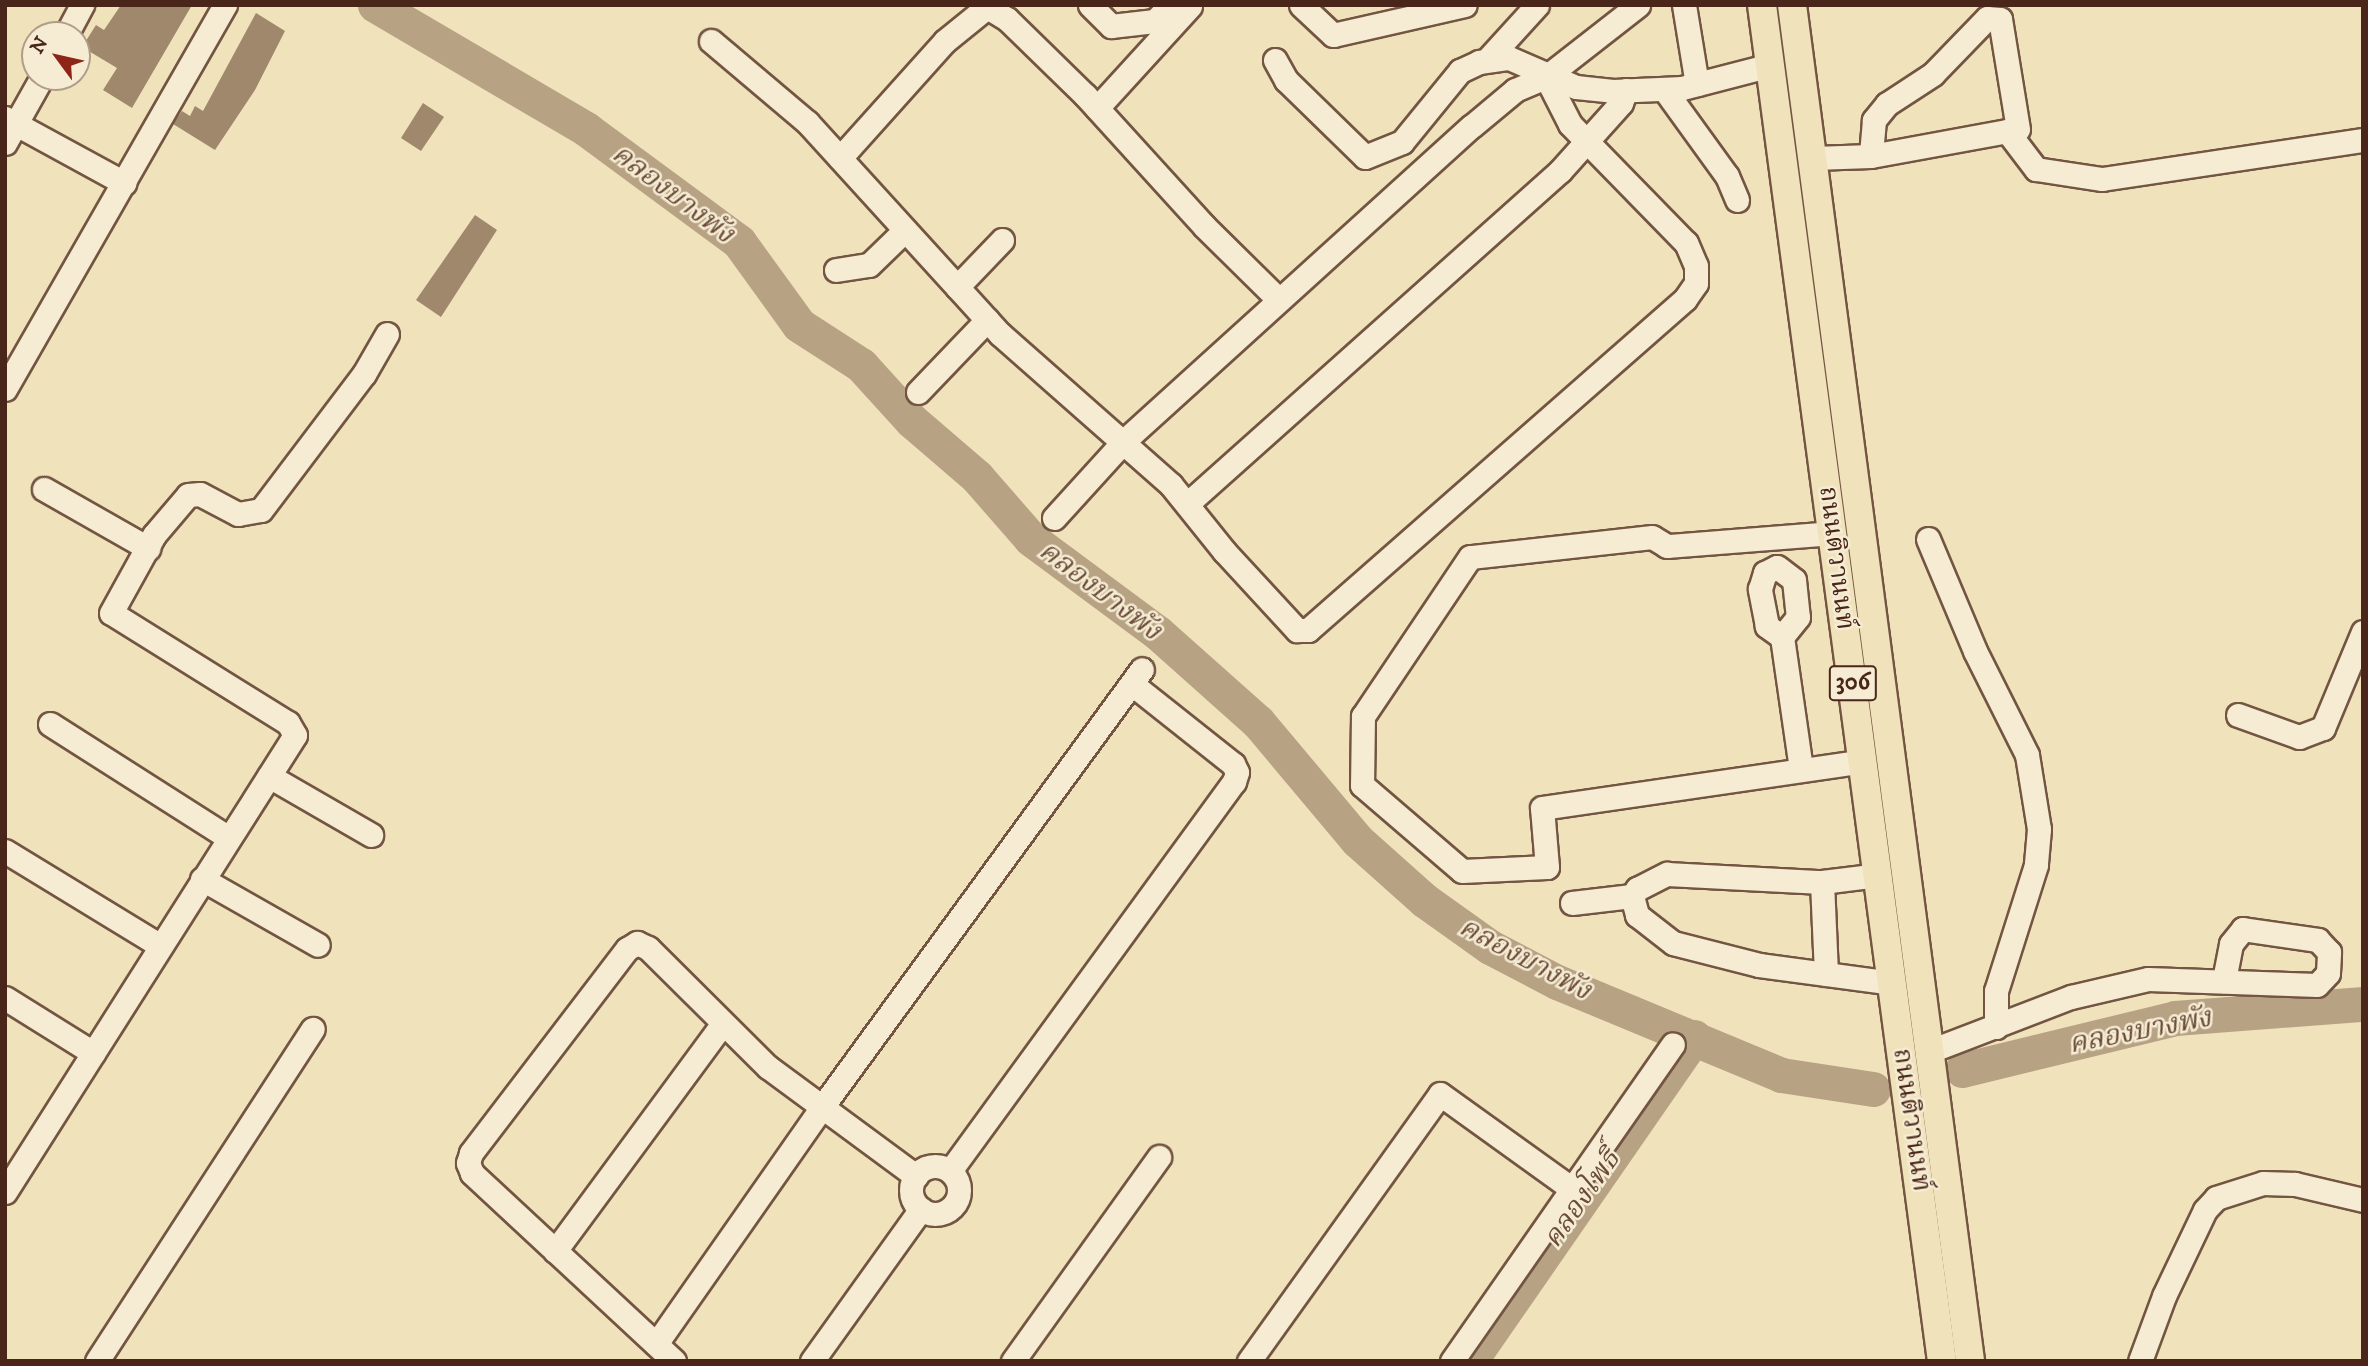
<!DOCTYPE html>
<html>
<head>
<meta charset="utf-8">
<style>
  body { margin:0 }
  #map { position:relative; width:2368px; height:1366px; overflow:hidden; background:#f0e2bb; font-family:"IM FELL DW Pica","Noto Serif Thai",serif }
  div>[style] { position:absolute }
  .river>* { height:35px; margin:-17.5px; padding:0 17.5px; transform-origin:17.5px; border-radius:17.5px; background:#b7a284 }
  .building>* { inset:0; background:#a0886d }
  .roads { filter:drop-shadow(2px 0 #735542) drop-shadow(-2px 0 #735542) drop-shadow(0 2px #735542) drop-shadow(0 -2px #735542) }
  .minor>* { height:23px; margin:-11.5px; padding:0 11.5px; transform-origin:11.5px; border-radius:11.5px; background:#f5ecd3 }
  .minor>.ring { margin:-11.5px; padding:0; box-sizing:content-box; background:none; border:23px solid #f5ecd3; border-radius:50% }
  .major>* { height:28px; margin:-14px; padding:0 14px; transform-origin:14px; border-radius:14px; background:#f0e2bb }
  span { translate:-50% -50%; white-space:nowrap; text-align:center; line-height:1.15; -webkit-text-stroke:5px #f5ecd3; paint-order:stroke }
  .shield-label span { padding:2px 5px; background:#f5ecd3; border:2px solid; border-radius:5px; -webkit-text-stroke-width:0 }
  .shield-label { font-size:24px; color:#492619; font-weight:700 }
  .street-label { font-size:26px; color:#492619 }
  .water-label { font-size:28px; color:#6a4b39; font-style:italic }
  .frame { position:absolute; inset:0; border:7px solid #492619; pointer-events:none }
  .north { position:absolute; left:21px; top:21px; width:70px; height:70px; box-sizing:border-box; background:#f5ecd3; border:2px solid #b09d89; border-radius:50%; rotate:303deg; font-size:19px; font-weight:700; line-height:28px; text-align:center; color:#492619 }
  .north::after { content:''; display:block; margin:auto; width:24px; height:32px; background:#8f2418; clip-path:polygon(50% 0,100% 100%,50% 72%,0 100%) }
</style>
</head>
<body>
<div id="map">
  <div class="river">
    <i style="left:375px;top:5px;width:245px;rotate:30.4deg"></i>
    <i style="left:586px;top:129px;width:190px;rotate:36.4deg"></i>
    <i style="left:739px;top:242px;width:102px;rotate:54.1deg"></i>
    <i style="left:799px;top:325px;width:74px;rotate:32.8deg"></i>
    <i style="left:861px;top:365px;width:76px;rotate:47.7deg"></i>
    <i style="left:912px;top:421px;width:86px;rotate:40.7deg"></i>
    <i style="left:977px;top:477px;width:82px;rotate:48.9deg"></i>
    <i style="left:1031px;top:539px;width:158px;rotate:36.5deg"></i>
    <i style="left:1158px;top:633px;width:134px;rotate:41.7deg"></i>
    <i style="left:1258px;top:722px;width:155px;rotate:50deg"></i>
    <i style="left:1358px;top:841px;width:89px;rotate:41.8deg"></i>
    <i style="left:1424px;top:900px;width:81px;rotate:35.5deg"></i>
    <i style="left:1490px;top:947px;width:76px;rotate:27.6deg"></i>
    <i style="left:1557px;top:982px;width:243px;rotate:22.5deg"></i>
    <i style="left:1781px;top:1075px;width:93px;rotate:8.7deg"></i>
    <i style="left:1962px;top:1070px;width:219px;rotate:-13.7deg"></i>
    <i style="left:2175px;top:1018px;width:189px;rotate:-4.3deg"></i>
    <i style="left:1470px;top:1361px;width:394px;rotate:-55.3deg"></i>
  </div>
  <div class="building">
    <i style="clip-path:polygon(121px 5px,192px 5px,132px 108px,103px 90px,117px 68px,82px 47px,96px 25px,104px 30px)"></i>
    <i style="clip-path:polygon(256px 13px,285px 31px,255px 90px,215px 150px,173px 124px,182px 111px,190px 116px,195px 106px,203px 111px)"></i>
    <i style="clip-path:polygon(423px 103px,444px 117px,421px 151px,401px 138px)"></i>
    <i style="clip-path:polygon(475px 215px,497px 230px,441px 317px,416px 300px)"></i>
  </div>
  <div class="roads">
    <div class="minor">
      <i style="left:1090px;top:5px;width:30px;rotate:45deg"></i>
      <i style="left:1111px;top:26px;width:44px;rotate:-6.5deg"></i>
      <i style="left:1155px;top:21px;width:22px;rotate:-47deg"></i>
      <i style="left:1301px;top:5px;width:44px;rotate:43.2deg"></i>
      <i style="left:1333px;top:35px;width:135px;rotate:-12.8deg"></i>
      <i style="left:1684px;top:5px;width:80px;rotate:80.7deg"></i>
      <i style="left:66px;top:35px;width:34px;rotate:-62deg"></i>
      <i style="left:711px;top:41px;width:126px;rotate:40.2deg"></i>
      <i style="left:807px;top:122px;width:287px;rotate:47.7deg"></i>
      <i style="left:1000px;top:334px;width:228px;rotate:41.4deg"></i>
      <i style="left:1171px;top:485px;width:85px;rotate:51.2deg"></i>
      <i style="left:1224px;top:551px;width:108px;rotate:47.3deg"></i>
      <i style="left:1297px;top:630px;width:11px"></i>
      <i style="left:1308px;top:630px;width:502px;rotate:-41.28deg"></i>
      <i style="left:1685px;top:299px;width:19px;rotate:-55deg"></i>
      <i style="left:1696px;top:283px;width:17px;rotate:-90deg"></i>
      <i style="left:1696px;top:266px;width:25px;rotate:-113deg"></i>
      <i style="left:1686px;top:243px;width:166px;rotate:-134.3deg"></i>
      <i style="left:1570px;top:124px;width:53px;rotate:-117.1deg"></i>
      <i style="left:1275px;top:60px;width:23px;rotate:61deg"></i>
      <i style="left:1286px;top:80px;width:110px;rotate:44.3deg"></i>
      <i style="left:1365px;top:157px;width:40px;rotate:-22deg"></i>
      <i style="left:1402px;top:142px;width:92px;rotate:-50.8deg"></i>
      <i style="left:1460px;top:71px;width:21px;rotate:-25deg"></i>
      <i style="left:1479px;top:62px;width:30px;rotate:-8deg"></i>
      <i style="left:1509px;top:58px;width:73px;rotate:23.4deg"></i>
      <i style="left:1576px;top:87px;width:37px;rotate:6deg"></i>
      <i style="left:1613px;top:91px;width:69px;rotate:-2.5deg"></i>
      <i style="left:1682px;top:88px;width:92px;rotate:-14.5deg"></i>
      <i style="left:1487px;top:60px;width:74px;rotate:-47.7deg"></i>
      <i style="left:1664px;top:89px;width:107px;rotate:54.1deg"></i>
      <i style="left:1727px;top:176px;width:26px;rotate:67deg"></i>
      <i style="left:1097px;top:108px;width:138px;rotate:-47.6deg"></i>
      <i style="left:5px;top:118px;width:136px;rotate:28.6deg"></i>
      <i style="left:2007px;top:131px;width:48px;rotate:52.7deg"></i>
      <i style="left:2036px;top:169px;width:67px;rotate:8.6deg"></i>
      <i style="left:2102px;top:179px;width:264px;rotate:-8.5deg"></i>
      <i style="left:5px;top:143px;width:76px;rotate:-60.7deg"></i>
      <i style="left:840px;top:158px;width:157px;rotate:-48.1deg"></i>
      <i style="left:945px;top:41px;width:54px;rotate:-39deg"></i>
      <i style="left:987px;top:7px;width:23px;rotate:31deg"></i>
      <i style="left:1007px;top:19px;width:109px;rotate:44.3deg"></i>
      <i style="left:1085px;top:95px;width:177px;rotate:47.7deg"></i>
      <i style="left:1204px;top:226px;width:105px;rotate:44.6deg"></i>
      <i style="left:1813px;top:158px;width:58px;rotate:-2deg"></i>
      <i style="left:1871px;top:156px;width:149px;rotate:-10.4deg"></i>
      <i style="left:2018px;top:129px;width:111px;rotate:-99.3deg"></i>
      <i style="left:2000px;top:19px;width:13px;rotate:-176deg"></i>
      <i style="left:1987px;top:18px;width:78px;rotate:134deg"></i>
      <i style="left:1933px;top:74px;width:55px;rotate:146.9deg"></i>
      <i style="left:1887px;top:104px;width:21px;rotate:129deg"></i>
      <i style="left:1874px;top:120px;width:36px;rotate:95deg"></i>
      <i style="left:836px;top:270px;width:33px;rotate:-9deg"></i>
      <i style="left:869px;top:265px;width:50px;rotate:-44.2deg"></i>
      <i style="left:957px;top:287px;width:65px;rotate:-46.2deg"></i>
      <i style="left:5px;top:389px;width:443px;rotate:-60.2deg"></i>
      <i style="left:918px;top:392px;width:100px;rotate:-46.2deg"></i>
      <i style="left:44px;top:489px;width:120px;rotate:29.6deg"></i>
      <i style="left:1187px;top:504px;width:500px;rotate:-41.76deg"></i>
      <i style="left:1560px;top:171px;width:91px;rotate:-48.1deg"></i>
      <i style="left:1621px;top:103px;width:14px;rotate:-69deg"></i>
      <i style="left:1054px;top:518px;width:104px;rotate:-47.7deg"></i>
      <i style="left:1124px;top:441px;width:469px;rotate:-42.2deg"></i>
      <i style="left:1472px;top:126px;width:56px;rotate:-39.9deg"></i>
      <i style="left:1515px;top:90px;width:34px;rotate:-23deg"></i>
      <i style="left:1546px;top:77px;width:117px;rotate:-38deg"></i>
      <i style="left:1833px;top:533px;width:167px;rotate:175.5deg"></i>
      <i style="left:1667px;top:546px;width:17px;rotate:-149deg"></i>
      <i style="left:1652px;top:537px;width:183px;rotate:173.7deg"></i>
      <i style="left:1470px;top:557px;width:192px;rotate:123.9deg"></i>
      <i style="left:1363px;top:716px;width:69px;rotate:90.8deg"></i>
      <i style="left:1362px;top:785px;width:132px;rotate:40.7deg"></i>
      <i style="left:1462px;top:871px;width:85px;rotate:-2.7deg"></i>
      <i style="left:1547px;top:867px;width:59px;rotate:-94.8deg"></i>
      <i style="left:1542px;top:808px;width:324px;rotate:-8.3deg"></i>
      <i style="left:1928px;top:539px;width:121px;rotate:67.2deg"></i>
      <i style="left:1975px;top:651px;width:116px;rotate:63.4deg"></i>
      <i style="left:2027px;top:755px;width:75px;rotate:80.8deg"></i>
      <i style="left:2039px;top:829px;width:36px;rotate:95deg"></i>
      <i style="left:2036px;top:865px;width:132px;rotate:107.6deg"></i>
      <i style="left:1996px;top:991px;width:36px;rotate:90deg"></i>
      <i style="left:1777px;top:567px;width:21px;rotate:37deg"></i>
      <i style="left:1794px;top:580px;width:37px;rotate:84deg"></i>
      <i style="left:1798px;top:617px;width:26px;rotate:129deg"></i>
      <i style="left:1782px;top:637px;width:19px;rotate:-144deg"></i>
      <i style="left:1767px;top:626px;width:38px;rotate:-101deg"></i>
      <i style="left:1760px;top:589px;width:17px;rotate:-73deg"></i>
      <i style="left:1765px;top:573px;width:13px;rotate:-27deg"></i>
      <i style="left:1782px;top:637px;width:133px;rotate:81.8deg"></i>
      <i style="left:2238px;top:715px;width:65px;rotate:19.8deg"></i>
      <i style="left:2299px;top:737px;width:26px;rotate:-21deg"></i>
      <i style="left:2323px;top:728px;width:104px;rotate:-67.4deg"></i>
      <i style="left:50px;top:724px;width:212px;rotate:32.5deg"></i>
      <i style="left:269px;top:776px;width:118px;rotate:30deg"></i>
      <i style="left:5px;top:851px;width:180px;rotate:31.4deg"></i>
      <i style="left:202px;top:879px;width:133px;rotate:29.6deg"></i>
      <i style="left:1822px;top:882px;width:92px;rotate:87.5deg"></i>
      <i style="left:1632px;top:896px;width:20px;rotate:75deg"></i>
      <i style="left:1637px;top:915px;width:46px;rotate:37.9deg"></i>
      <i style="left:1673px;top:943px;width:89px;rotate:14.3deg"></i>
      <i style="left:1759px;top:965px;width:134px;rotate:7.7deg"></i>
      <i style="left:1572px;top:903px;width:60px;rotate:-6.7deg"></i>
      <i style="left:1632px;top:896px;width:9px;rotate:-54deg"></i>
      <i style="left:1637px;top:889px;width:34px;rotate:-27deg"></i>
      <i style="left:1667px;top:874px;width:155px;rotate:3deg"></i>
      <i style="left:1822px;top:882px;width:56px;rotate:-7.1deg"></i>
      <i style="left:5px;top:998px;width:104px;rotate:32deg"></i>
      <i style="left:1930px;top:1051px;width:151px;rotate:-21deg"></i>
      <i style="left:2071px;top:997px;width:79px;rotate:-13.2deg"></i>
      <i style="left:2148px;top:979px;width:169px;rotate:2deg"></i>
      <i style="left:2317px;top:985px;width:16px;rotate:-47deg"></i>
      <i style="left:2328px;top:973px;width:21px;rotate:-87deg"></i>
      <i style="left:2329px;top:952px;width:16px;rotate:-133deg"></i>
      <i style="left:2318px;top:940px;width:76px;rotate:-171.7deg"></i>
      <i style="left:2243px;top:929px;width:19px;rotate:129deg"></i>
      <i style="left:2231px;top:944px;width:38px;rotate:101deg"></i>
      <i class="ring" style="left:911px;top:1166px;width:25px;height:25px"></i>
      <i style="left:950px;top:1171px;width:482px;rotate:-53.9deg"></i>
      <i style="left:1234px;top:782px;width:10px;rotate:-73deg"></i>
      <i style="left:1237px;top:772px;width:9px;rotate:-117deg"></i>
      <i style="left:1233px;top:764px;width:129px;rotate:-141.6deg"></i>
      <i style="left:5px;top:1192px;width:541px;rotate:-57.6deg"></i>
      <i style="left:295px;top:735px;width:14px;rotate:-120deg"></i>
      <i style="left:288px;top:723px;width:208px;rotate:-148.1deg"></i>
      <i style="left:111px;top:613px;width:89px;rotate:-61.1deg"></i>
      <i style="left:154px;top:535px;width:52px;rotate:-49.6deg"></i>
      <i style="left:188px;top:495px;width:12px;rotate:-5deg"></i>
      <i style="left:200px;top:494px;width:43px;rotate:27.8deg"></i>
      <i style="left:238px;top:514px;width:23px;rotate:-10deg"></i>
      <i style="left:261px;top:510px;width:171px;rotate:-52.9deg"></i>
      <i style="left:364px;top:374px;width:46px;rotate:-60.1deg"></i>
      <i style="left:555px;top:1251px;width:283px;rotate:-53.6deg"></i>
      <i style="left:656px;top:1344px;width:289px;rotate:-55deg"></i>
      <i style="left:822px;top:1107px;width:542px;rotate:-53.85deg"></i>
      <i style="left:97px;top:1361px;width:396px;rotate:-57deg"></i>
      <i style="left:674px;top:1361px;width:276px;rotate:-137.1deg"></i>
      <i style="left:472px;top:1173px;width:11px;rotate:-112deg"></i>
      <i style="left:468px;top:1163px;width:10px;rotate:-73deg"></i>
      <i style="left:471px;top:1153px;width:257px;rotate:-52.6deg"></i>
      <i style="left:627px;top:949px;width:12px;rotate:-31deg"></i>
      <i style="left:637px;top:943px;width:12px;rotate:24deg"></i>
      <i style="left:648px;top:948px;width:169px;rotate:44.8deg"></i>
      <i style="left:768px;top:1067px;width:184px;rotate:36.4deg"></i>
      <i style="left:812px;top:1361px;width:187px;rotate:-54.4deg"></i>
      <i style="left:1013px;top:1361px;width:251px;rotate:-54.4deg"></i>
      <i style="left:1249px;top:1361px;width:328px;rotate:-54.4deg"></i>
      <i style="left:1440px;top:1094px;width:163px;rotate:35.7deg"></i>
      <i style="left:1452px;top:1361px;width:386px;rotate:-55.1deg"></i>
      <i style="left:2140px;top:1361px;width:69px;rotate:-69.7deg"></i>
      <i style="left:2164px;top:1296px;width:95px;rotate:-64.5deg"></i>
      <i style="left:2205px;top:1210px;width:16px;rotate:-47deg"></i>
      <i style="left:2216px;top:1198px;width:49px;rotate:-17.7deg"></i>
      <i style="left:2263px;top:1183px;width:32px;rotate:2deg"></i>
      <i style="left:2295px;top:1184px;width:70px;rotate:13.2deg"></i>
    </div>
    <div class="major">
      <i style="left:1762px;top:5px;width:1368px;rotate:82.44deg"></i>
      <i style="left:1792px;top:5px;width:1368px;rotate:82.52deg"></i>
    </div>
  </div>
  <div class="shield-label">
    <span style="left:1853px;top:683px">306</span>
  </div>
  <div class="street-label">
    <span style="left:1836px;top:558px;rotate:83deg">ถนนติวานนท์</span>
    <span style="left:1911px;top:1120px;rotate:82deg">ถนนติวานนท์</span>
  </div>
  <div class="water-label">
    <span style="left:673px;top:194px;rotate:37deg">คลองบางพัง</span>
    <span style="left:1100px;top:591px;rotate:37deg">คลองบางพัง</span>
    <span style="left:1525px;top:959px;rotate:28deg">คลองบางพัง</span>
    <span style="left:2140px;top:1031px;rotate:-11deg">คลองบางพัง</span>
    <span style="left:1582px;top:1199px;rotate:-55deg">คลองโพธิ์</span>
  </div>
  <div class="frame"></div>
  <div class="north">N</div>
</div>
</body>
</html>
